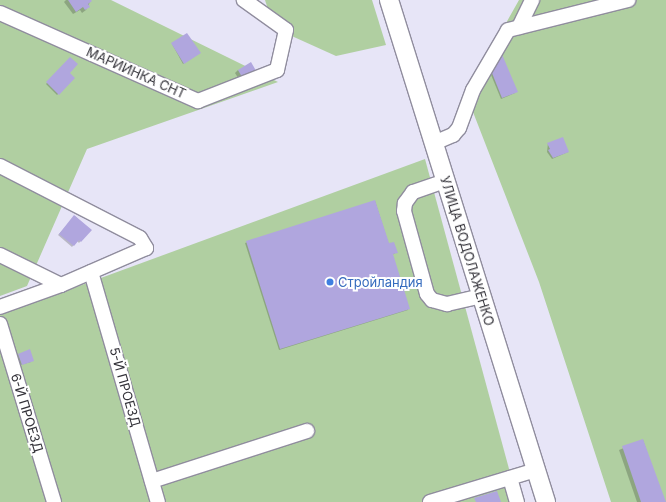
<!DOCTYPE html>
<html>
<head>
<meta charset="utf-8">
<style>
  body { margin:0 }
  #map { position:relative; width:666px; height:502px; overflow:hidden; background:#e7e5f7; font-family:Inter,sans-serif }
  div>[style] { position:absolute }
  .green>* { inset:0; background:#b0cfa1 }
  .shadow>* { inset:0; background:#0003 }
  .building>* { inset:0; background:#b0a6de }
  .roads { filter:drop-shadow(1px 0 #908d9e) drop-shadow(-1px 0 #908d9e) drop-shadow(0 1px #908d9e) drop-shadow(0 -1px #908d9e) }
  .minor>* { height:14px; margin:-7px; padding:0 7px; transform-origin:7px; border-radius:7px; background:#fff }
  .major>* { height:18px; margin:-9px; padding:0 9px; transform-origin:9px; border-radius:9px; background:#fff }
  .dots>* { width:11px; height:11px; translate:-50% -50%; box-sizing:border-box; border:2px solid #fff; border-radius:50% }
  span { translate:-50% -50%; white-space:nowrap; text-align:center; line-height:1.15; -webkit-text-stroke:4px #fff; paint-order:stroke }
  .street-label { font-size:13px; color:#333239 }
  .shop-label { font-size:13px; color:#366cbe }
  .left { translate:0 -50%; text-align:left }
</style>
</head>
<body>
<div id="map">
  <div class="green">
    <i style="clip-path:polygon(0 0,111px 0,278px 82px,87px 149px,27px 286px,0 296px)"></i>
    <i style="clip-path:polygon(265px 0,372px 0,386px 45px,336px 56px,274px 28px)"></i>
    <i style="clip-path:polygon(519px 0,666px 0,666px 502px,611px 502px,539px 282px,466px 94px)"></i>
    <i style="clip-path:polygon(425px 159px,518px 502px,0 502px,0 315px)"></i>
  </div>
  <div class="shadow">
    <i style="clip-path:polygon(66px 0,91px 0,86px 10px,82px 13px,80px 10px,73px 14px,64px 2px)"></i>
    <i style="clip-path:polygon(172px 44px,198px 54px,183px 64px)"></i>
    <i style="clip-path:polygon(501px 53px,515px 93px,501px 99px,489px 70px)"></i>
    <i style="clip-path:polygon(70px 59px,68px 73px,74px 78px,57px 95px,46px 84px)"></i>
    <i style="clip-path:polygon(238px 70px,254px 79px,243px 86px,235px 73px)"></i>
    <i style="clip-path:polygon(548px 143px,568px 152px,552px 159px,547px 152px)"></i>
    <i style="clip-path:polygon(375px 201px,389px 245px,397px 252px,392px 255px,408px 310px,279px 350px,245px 243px)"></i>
    <i style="clip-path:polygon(75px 216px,90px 230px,79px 243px,77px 241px,72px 247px,58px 235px)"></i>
    <i style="clip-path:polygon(18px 354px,31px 362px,20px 365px)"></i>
    <i style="clip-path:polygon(643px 440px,664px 502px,637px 502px,619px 450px)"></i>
  </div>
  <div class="building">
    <i style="clip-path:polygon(68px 0,91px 0,92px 1px,88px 4px,90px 7px,85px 10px,83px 7px,76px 12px)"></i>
    <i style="clip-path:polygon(187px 33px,201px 53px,184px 64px,171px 43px)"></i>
    <i style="clip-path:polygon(501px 52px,518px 92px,502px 98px,490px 68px)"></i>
    <i style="clip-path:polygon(70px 57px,78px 64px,70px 73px,75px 78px,59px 95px,46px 82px)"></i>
    <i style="clip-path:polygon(251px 62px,259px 76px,246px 84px,238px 70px)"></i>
    <i style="clip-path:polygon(563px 137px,569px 152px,553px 158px,548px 150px,550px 149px,547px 143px)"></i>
    <i style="clip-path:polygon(375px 200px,389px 243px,394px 242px,398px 253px,393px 254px,410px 309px,280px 349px,246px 241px)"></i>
    <i style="clip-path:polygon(74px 215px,92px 230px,81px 242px,79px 240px,74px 246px,59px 234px)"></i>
    <i style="clip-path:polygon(30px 349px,34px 361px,22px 365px,18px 354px)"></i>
    <i style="clip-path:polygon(643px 439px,666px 502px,641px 502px,622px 446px)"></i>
    <i style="clip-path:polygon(497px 491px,501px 502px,476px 502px,474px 498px)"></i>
  </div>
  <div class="roads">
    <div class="minor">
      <i style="left:0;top:13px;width:217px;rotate:24deg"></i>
      <i style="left:198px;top:101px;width:85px;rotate:-21.4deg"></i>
      <i style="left:277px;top:70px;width:41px;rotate:-77.3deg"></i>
      <i style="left:286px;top:30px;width:52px;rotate:-144.5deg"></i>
      <i style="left:519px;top:27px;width:30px;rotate:-64deg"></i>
      <i style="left:434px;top:143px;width:21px;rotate:-23deg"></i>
      <i style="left:453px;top:135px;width:9px;rotate:-49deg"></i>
      <i style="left:459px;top:128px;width:40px;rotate:-69.8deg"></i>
      <i style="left:473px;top:90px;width:69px;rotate:-59.7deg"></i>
      <i style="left:508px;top:30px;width:124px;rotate:-14deg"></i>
      <i style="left:0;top:166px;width:157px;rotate:27.2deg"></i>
      <i style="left:140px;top:238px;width:12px;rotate:59deg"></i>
      <i style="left:146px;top:248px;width:93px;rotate:156.5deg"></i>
      <i style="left:445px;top:181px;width:34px;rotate:161deg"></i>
      <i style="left:413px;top:192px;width:14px;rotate:126deg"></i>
      <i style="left:405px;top:203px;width:8px;rotate:97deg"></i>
      <i style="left:404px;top:211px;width:86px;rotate:74.5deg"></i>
      <i style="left:427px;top:294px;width:8px;rotate:50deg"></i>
      <i style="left:432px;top:300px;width:16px;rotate:15deg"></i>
      <i style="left:447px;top:304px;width:35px;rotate:-13deg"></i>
      <i style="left:0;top:255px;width:68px;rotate:26.2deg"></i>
      <i style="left:61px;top:285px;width:65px;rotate:160.2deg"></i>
      <i style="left:91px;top:272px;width:240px;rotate:73.8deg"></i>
      <i style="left:0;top:324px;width:186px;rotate:73.1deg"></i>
      <i style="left:510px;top:478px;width:25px;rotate:74deg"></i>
      <i style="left:152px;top:481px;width:163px;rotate:-17.9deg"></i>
      <i style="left:430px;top:502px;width:111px;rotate:-16.8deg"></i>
    </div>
    <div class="major">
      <i style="left:389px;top:0;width:526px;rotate:72.63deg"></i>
    </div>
  </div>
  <div class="dots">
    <i style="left:330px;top:282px;background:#3f7fe0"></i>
  </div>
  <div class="street-label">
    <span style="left:136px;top:73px;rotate:24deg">МАРИИНКА СНТ</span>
    <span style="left:467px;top:251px;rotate:73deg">УЛИЦА ВОДОЛАЖЕНКО</span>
    <span style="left:125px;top:387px;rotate:74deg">5-Й ПРОЕЗД</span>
    <span style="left:27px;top:413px;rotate:73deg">6-Й ПРОЕЗД</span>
  </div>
  <div class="shop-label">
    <span class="left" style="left:338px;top:282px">Стройландия</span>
  </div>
</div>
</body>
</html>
